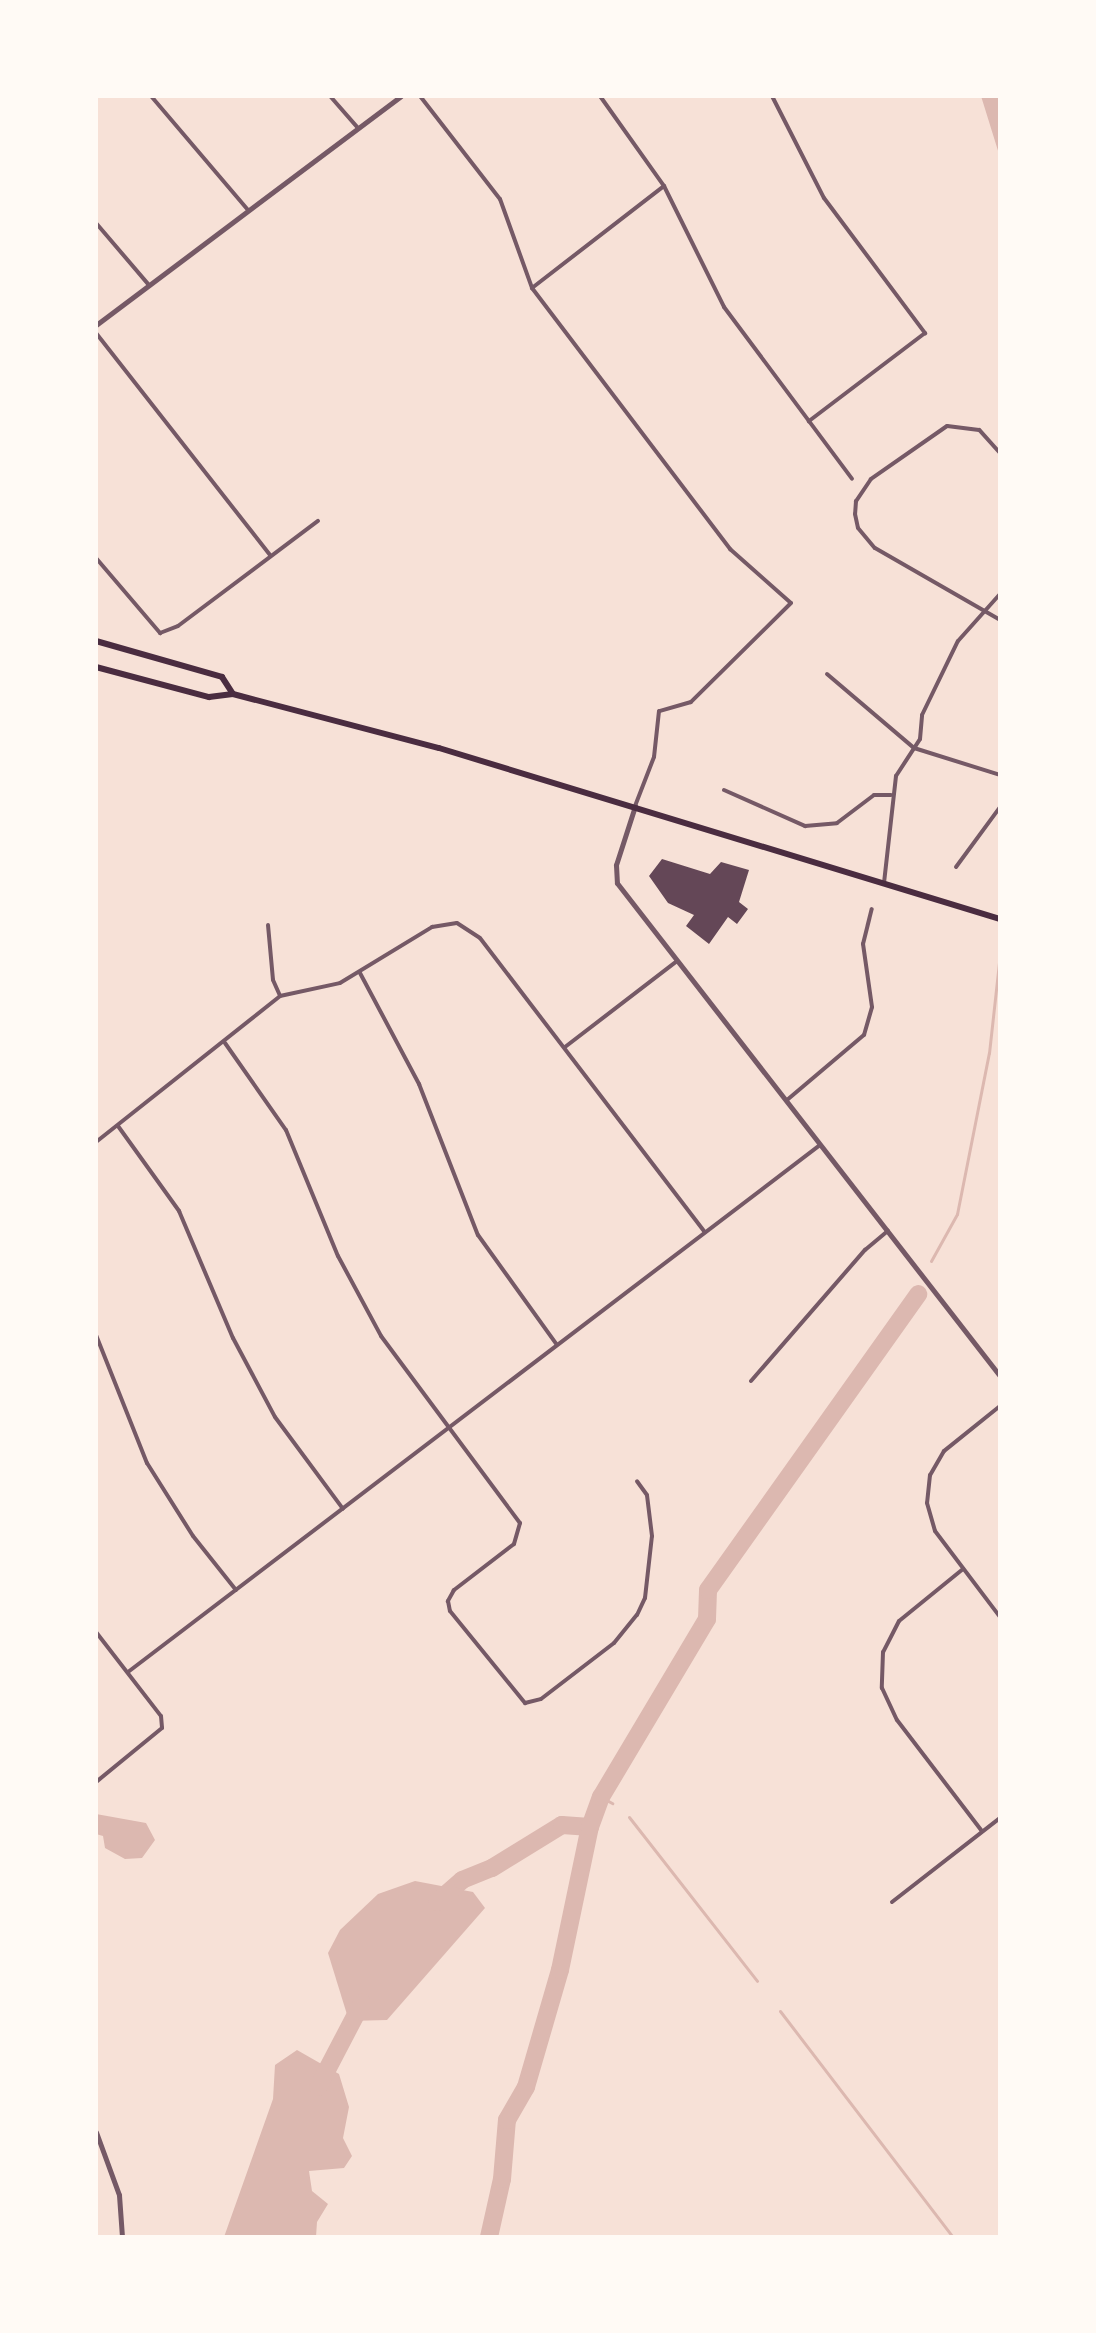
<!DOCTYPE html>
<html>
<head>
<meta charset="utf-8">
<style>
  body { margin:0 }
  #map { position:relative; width:1096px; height:2333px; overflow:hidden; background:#f7e1d7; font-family:Karla,sans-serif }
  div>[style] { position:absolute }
  .water>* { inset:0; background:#dcb8b0 }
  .stream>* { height:3px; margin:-1.5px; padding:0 1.5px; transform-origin:1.5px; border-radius:1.5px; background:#dcb8b0 }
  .river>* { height:18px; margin:-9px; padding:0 9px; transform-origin:9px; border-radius:9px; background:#dcb8b0 }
  .building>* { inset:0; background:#644757 }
  .minor>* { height:4px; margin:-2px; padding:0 2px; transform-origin:2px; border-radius:2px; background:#755966 }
  .tertiary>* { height:5px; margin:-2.5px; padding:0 2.5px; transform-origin:2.5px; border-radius:2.5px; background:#755966 }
  .secondary>* { height:6px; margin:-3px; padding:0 3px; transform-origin:3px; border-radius:3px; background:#4a2c40 }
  span { translate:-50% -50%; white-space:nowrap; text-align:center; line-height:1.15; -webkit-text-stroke:8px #fffaf5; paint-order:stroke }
  .frame { position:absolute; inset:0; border:98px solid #fffaf5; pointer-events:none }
</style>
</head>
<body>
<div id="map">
  <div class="water">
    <i style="clip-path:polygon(981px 96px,1000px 96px,1000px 160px,999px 154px)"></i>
    <i style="clip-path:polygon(96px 1814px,146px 1823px,155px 1840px,142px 1858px,125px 1859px,105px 1848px,103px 1836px,96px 1834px)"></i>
    <i style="clip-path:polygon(415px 1881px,473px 1892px,485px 1908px,387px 2020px,349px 2021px,328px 1953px,340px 1930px,378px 1894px)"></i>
    <i style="clip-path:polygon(297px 2050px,339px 2074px,349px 2107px,343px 2138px,352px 2156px,344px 2168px,309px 2171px,312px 2191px,328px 2204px,317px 2222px,316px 2237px,224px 2237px,273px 2099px,275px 2065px)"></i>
  </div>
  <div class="stream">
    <i style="left:931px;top:1261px;width:54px;rotate:-61deg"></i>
    <i style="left:957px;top:1214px;width:164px;rotate:-78.8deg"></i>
    <i style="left:989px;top:1053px;width:100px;rotate:-83.7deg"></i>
    <i style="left:601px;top:1797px;width:13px;rotate:29deg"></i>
    <i style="left:629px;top:1817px;width:208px;rotate:52deg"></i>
    <i style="left:780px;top:2011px;width:285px;rotate:52.6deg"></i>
  </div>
  <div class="river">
    <i style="left:437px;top:1902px;width:33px;rotate:-41deg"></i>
    <i style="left:462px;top:1880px;width:32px;rotate:-22deg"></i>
    <i style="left:492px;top:1868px;width:82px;rotate:-31.6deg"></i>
    <i style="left:562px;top:1825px;width:28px;rotate:4deg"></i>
    <i style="left:318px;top:2087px;width:95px;rotate:-62.4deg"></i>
    <i style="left:489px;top:2237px;width:59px;rotate:-77.4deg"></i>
    <i style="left:502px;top:2179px;width:59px;rotate:-85.2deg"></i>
    <i style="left:507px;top:2120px;width:38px;rotate:-60deg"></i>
    <i style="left:526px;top:2087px;width:122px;rotate:-73.8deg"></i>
    <i style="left:560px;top:1970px;width:146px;rotate:-78.2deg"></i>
    <i style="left:590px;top:1827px;width:32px;rotate:-70deg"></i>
    <i style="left:601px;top:1797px;width:207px;rotate:-59.2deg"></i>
    <i style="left:707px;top:1619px;width:29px;rotate:-88deg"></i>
    <i style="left:708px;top:1590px;width:363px;rotate:-54.6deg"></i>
  </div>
  <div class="building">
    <i style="clip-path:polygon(662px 859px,710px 874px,721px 862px,749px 870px,739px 902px,748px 909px,737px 924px,728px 917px,709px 944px,686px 926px,694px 915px,668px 903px,649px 876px)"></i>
  </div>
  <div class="minor">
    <i style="left:151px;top:96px;width:150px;rotate:49.6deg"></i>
    <i style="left:330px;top:96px;width:43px;rotate:48.8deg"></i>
    <i style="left:420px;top:96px;width:130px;rotate:52.2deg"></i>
    <i style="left:500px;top:199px;width:95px;rotate:70.2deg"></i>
    <i style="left:532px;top:288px;width:328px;rotate:52.8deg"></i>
    <i style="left:730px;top:549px;width:81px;rotate:41.5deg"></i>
    <i style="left:791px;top:603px;width:141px;rotate:135.3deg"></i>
    <i style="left:691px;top:702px;width:33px;rotate:164deg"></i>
    <i style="left:659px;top:711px;width:46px;rotate:96.2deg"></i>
    <i style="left:654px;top:757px;width:53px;rotate:111.2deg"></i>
    <i style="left:600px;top:96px;width:110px;rotate:54.6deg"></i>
    <i style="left:664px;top:186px;width:135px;rotate:63.6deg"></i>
    <i style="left:724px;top:307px;width:214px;rotate:53.3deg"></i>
    <i style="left:772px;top:96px;width:114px;rotate:63deg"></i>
    <i style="left:824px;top:198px;width:169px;rotate:53.2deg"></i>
    <i style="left:925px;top:333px;width:146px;rotate:142.8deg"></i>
    <i style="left:96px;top:223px;width:82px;rotate:49.5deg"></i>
    <i style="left:532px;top:288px;width:167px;rotate:-37.7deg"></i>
    <i style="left:96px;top:333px;width:283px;rotate:51.9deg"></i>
    <i style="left:1000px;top:453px;width:31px;rotate:-132deg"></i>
    <i style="left:979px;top:430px;width:32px;rotate:-173deg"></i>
    <i style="left:947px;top:426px;width:93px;rotate:145.1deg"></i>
    <i style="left:871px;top:479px;width:27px;rotate:124deg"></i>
    <i style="left:856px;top:501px;width:13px;rotate:94deg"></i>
    <i style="left:855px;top:514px;width:14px;rotate:78deg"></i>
    <i style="left:858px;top:528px;width:26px;rotate:50deg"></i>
    <i style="left:875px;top:548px;width:144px;rotate:29.9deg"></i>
    <i style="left:96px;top:558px;width:99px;rotate:49.5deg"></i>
    <i style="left:160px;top:633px;width:19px;rotate:-21deg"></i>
    <i style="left:178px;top:626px;width:175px;rotate:-36.9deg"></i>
    <i style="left:827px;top:674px;width:114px;rotate:40.4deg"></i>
    <i style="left:914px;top:748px;width:90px;rotate:17.4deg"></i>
    <i style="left:724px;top:790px;width:89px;rotate:24deg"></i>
    <i style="left:805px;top:826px;width:32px;rotate:-5deg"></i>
    <i style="left:837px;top:823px;width:46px;rotate:-37.1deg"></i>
    <i style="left:874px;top:795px;width:17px"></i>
    <i style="left:956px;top:867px;width:74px;rotate:-53.7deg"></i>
    <i style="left:884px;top:883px;width:108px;rotate:-83.6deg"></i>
    <i style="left:896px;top:776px;width:44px;rotate:-57deg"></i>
    <i style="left:920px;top:739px;width:24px;rotate:-85deg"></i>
    <i style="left:922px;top:715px;width:82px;rotate:-64.1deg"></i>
    <i style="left:958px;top:641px;width:63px;rotate:-48.2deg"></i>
    <i style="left:268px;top:925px;width:55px;rotate:84.8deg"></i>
    <i style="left:273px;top:980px;width:17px;rotate:66deg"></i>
    <i style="left:360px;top:973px;width:126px;rotate:62deg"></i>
    <i style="left:419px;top:1084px;width:162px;rotate:68.7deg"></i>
    <i style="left:478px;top:1235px;width:135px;rotate:54.3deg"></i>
    <i style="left:225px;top:1043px;width:106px;rotate:55deg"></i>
    <i style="left:286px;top:1130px;width:136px;rotate:67.6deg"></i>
    <i style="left:338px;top:1256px;width:91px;rotate:61.7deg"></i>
    <i style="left:381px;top:1336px;width:233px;rotate:53.4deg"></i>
    <i style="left:520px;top:1523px;width:22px;rotate:106deg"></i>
    <i style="left:514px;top:1544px;width:76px;rotate:142.5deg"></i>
    <i style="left:454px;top:1590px;width:13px;rotate:119deg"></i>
    <i style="left:448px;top:1601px;width:10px;rotate:79deg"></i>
    <i style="left:450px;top:1611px;width:119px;rotate:50.8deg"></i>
    <i style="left:525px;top:1703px;width:16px;rotate:-14deg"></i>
    <i style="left:541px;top:1699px;width:92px;rotate:-37.5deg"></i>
    <i style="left:614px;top:1643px;width:36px;rotate:-51deg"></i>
    <i style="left:637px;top:1615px;width:19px;rotate:-65deg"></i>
    <i style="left:645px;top:1598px;width:62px;rotate:-83.6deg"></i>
    <i style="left:652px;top:1536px;width:41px;rotate:-97deg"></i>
    <i style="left:647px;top:1495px;width:17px;rotate:-126deg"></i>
    <i style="left:565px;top:1047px;width:141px;rotate:-37.5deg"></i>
    <i style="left:787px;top:1100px;width:101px;rotate:-40.2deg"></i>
    <i style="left:864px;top:1035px;width:29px;rotate:-74deg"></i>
    <i style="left:872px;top:1007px;width:64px;rotate:-98.1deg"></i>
    <i style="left:863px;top:944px;width:36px;rotate:-76deg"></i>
    <i style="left:118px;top:1126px;width:105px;rotate:54.3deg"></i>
    <i style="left:179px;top:1211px;width:138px;rotate:67deg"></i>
    <i style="left:233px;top:1338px;width:89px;rotate:62deg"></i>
    <i style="left:275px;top:1417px;width:114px;rotate:53.5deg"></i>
    <i style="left:96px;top:1142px;width:235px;rotate:-38.4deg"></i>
    <i style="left:280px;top:996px;width:61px;rotate:-12.2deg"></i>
    <i style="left:340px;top:983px;width:108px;rotate:-31.3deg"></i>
    <i style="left:432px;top:927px;width:25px;rotate:-9deg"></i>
    <i style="left:457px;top:923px;width:27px;rotate:33deg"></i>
    <i style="left:480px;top:938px;width:370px;rotate:52.6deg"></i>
    <i style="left:96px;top:1335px;width:138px;rotate:68.3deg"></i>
    <i style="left:147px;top:1463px;width:86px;rotate:57.8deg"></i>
    <i style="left:193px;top:1536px;width:69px;rotate:51.5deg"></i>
    <i style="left:751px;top:1381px;width:174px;rotate:-49deg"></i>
    <i style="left:865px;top:1250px;width:30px;rotate:-40deg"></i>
    <i style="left:1000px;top:1406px;width:72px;rotate:141.2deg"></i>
    <i style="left:944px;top:1451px;width:28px;rotate:120deg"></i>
    <i style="left:930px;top:1475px;width:28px;rotate:96deg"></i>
    <i style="left:927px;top:1503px;width:29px;rotate:74deg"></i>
    <i style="left:935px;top:1531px;width:108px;rotate:52.9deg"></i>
    <i style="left:963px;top:1569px;width:82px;rotate:140.9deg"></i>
    <i style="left:899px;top:1621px;width:35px;rotate:117deg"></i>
    <i style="left:883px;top:1652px;width:36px;rotate:92deg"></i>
    <i style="left:882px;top:1688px;width:35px;rotate:65deg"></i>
    <i style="left:897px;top:1720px;width:140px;rotate:52.6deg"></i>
    <i style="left:96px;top:1632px;width:106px;rotate:52.3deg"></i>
    <i style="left:161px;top:1716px;width:12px;rotate:85deg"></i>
    <i style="left:162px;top:1728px;width:85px;rotate:140.7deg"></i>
    <i style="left:128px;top:1672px;width:870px;rotate:-37.29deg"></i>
    <i style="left:892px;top:1902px;width:137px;rotate:-37.9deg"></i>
  </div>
  <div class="tertiary">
    <i style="left:96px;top:325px;width:381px;rotate:-36.9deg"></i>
    <i style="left:635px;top:806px;width:62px;rotate:107.9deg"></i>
    <i style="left:616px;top:865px;width:18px;rotate:87deg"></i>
    <i style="left:617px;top:883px;width:624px;rotate:52.16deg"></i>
    <i style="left:96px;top:2132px;width:67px;rotate:69.9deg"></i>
    <i style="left:119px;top:2195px;width:42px;rotate:85.9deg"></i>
  </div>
  <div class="secondary">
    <i style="left:96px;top:641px;width:131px;rotate:15.9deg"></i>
    <i style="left:222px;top:677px;width:20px;rotate:57deg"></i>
    <i style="left:96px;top:667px;width:117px;rotate:14.9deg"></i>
    <i style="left:209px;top:697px;width:24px;rotate:-7deg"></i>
    <i style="left:233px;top:694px;width:213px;rotate:14.7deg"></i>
    <i style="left:439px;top:748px;width:586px;rotate:16.95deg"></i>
  </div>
  <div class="frame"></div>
</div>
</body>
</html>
